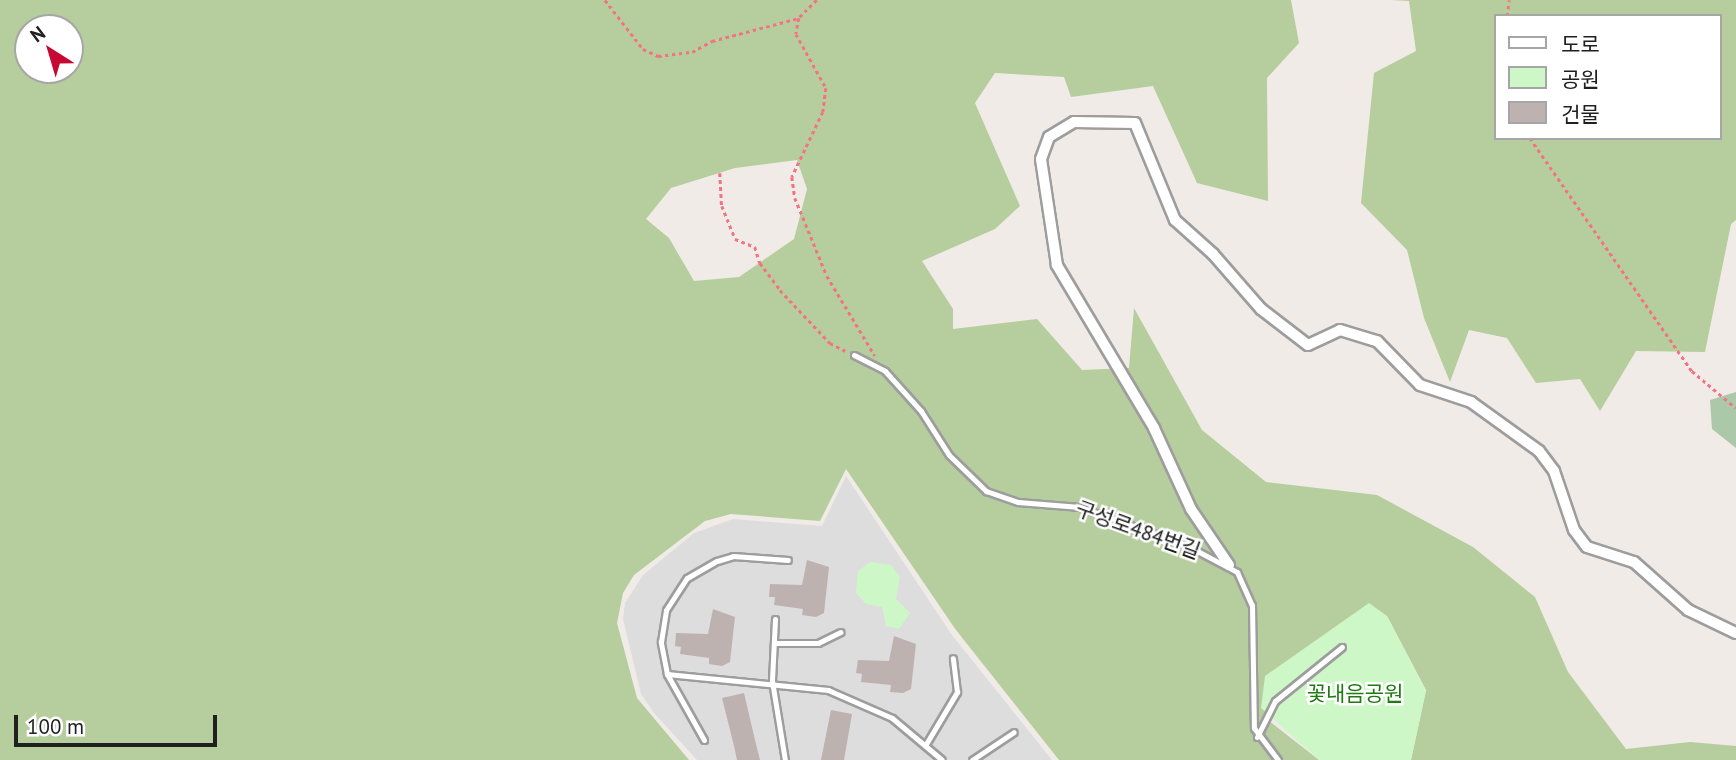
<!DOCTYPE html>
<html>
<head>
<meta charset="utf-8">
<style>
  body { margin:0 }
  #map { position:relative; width:1736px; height:760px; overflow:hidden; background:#f0ebe6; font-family:"PT Sans","Noto Sans KR",sans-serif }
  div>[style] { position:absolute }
  .residential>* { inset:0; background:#dedddd }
  .forest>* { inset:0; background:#b6cd9d }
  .cemetery>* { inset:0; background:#abc8a8 }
  .park>* { inset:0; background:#cdf7c6 }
  .building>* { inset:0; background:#bdb2b0 }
  .path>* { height:2.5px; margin-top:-1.25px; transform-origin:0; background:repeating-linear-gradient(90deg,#f47382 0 3.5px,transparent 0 7px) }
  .roads { filter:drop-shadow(2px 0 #9d9d9d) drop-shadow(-2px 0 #9d9d9d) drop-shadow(0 2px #9d9d9d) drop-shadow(0 -2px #9d9d9d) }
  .service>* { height:5px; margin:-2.5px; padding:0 2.5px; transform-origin:2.5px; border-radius:2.5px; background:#fff }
  .minor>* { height:10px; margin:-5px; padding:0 5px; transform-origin:5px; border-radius:5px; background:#fff }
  span { translate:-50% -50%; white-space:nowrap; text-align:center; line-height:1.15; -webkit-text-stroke:5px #fff; paint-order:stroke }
  .street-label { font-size:21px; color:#202020 }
  .park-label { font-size:21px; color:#1f7a11 }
  .legend { position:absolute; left:1494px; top:14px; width:228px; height:126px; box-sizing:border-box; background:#fff; border:2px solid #a6a6a6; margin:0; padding:9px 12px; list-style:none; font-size:21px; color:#202020 }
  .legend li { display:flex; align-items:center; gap:14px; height:35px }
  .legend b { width:35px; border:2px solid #a6a6a6 }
  .north { position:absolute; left:14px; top:14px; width:70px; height:70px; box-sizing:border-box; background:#fff; border:2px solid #a6a6a6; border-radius:50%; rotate:323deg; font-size:19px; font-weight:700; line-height:28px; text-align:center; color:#202020 }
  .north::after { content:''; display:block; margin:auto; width:24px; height:32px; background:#c60933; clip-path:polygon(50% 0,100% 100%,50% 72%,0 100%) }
  .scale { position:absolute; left:14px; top:715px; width:203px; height:32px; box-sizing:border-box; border:4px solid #202020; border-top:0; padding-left:9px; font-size:21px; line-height:24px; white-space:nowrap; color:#202020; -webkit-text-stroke:5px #fff; paint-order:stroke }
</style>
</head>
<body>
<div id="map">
  <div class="residential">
    <i style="clip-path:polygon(846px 476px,952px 635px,1052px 760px,697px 760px,654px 713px,641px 694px,623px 619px,625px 603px,643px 575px,694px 533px,733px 519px,822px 526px)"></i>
  </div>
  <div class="forest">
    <i style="clip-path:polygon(evenodd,0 0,1291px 0,1299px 43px,1267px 78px,1268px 201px,1197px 183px,1153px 86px,1071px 97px,1064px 77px,995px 73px,975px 103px,1020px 206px,995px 229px,922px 261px,953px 309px,953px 329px,1037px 319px,1082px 370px,1129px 368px,1134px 308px,1202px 430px,1266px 482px,1377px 495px,1473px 547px,1535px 597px,1568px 672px,1626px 749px,1690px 742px,1736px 746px,1736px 760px,1411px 760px,1426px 690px,1387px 616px,1269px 721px,1319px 760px,1059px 760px,956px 630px,846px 469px,820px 521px,731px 514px,705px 521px,634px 575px,623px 593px,617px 623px,637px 698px,689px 760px,0 760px,0 0,28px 28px,70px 28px,70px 70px,28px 70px,28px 28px,0 0,797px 160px,807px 189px,794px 239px,739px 277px,694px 281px,669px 238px,646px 219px,671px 188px,735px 168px,797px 160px)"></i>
    <i style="clip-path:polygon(evenodd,1391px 0,1736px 0,1736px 220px,1731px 224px,1705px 352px,1636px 351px,1600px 411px,1580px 379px,1536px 383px,1507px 338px,1469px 330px,1450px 382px,1424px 318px,1407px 250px,1361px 203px,1374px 73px,1416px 51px,1409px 1px,1391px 0,1496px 16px,1720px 16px,1720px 138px,1496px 138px,1496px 16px)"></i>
  </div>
  <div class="cemetery">
    <i style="clip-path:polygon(1736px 392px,1736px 448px,1712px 429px,1710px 400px)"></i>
  </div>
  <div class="park">
    <i style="clip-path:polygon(870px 562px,891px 565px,900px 577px,896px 599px,910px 613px,899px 629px,886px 626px,882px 607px,866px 604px,856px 593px,858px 571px)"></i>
    <i style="clip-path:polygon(1369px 603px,1387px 616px,1426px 691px,1411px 760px,1319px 760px,1261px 708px,1265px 676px)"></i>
  </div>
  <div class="building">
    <i style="clip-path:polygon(807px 560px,829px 567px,824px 613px,816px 617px,802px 615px,803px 609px,774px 605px,775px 597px,769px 597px,770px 584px,802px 585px)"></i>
    <i style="clip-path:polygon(713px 609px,735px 617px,730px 662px,722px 666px,709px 664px,709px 658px,680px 654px,681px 647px,675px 646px,676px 633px,708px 634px)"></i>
    <i style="clip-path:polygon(894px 636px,916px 644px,911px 689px,903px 693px,890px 692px,891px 685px,861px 682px,862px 674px,856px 673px,858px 660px,889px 661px)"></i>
    <i style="clip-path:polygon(744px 693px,755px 740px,760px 760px,737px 760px,734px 746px,722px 698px)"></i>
    <i style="clip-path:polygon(831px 710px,852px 714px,844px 760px,821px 760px)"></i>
  </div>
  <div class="path">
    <i style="left:605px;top:0;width:62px;rotate:52.2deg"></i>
    <i style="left:643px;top:49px;width:17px;rotate:25deg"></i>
    <i style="left:658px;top:56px;width:34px;rotate:-7deg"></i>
    <i style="left:692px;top:52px;width:23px;rotate:-29deg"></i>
    <i style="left:712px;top:41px;width:90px;rotate:-14.8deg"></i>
    <i style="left:817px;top:0;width:25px;rotate:135deg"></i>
    <i style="left:799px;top:18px;width:16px;rotate:101deg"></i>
    <i style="left:796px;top:34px;width:62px;rotate:60.9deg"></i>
    <i style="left:826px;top:88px;width:24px;rotate:97deg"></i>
    <i style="left:823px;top:112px;width:72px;rotate:115.5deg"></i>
    <i style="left:792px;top:177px;width:21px;rotate:82deg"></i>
    <i style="left:795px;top:198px;width:84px;rotate:67.7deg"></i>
    <i style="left:827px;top:276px;width:93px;rotate:59deg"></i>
    <i style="left:1507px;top:16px;width:16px;rotate:-83deg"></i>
    <i style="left:1530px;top:138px;width:284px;rotate:55.2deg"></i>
    <i style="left:1692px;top:371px;width:57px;rotate:40.1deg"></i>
    <i style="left:720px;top:173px;width:33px;rotate:87deg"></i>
    <i style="left:722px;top:206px;width:35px;rotate:68deg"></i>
    <i style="left:735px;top:239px;width:22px;rotate:22deg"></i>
    <i style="left:755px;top:247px;width:17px;rotate:73deg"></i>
    <i style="left:760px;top:263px;width:34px;rotate:53deg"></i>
    <i style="left:780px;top:290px;width:73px;rotate:46.7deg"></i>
    <i style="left:830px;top:343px;width:20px;rotate:27deg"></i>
  </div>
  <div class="roads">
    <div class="service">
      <i style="left:854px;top:355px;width:35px;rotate:27deg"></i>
      <i style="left:885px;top:371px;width:54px;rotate:48deg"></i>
      <i style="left:921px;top:411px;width:52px;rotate:57.5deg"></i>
      <i style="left:949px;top:455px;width:52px;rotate:44.2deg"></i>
      <i style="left:986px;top:491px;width:34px;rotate:19deg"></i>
      <i style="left:1018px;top:502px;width:62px;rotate:4.6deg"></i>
      <i style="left:1080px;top:507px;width:113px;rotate:19.7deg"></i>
      <i style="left:1186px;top:545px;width:58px;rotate:27.9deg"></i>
      <i style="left:1237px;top:572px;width:36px;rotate:66deg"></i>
      <i style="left:1252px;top:605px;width:123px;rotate:89.1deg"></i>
      <i style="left:1254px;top:728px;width:40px;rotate:53deg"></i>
      <i style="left:775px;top:619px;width:62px;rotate:92.8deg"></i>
      <i style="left:772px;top:681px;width:80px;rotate:80.7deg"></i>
      <i style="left:774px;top:643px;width:44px"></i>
      <i style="left:818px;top:643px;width:25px;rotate:-26deg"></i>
      <i style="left:667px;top:674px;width:162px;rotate:5.7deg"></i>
      <i style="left:828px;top:690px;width:70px;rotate:23.6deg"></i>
      <i style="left:892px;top:718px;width:65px;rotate:40deg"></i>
      <i style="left:1257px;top:737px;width:40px;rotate:-63.4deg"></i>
      <i style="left:1275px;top:701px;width:86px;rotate:-38.9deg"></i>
      <i style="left:704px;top:740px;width:76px;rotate:-119.3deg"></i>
      <i style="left:667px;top:674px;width:33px;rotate:-101deg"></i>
      <i style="left:661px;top:642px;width:32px;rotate:-81deg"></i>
      <i style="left:666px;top:610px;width:38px;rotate:-57deg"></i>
      <i style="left:687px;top:578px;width:34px;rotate:-30deg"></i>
      <i style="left:717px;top:561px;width:17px;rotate:-17deg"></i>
      <i style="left:733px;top:556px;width:55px;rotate:4.2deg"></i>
      <i style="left:926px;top:744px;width:61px;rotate:-59.2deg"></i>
      <i style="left:957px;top:692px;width:34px;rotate:-97deg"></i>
      <i style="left:972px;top:760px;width:50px;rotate:-33.7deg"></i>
    </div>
    <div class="minor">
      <i style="left:1229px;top:565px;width:68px;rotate:-124.2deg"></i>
      <i style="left:1191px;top:509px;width:89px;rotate:-114.6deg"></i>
      <i style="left:1154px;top:428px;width:190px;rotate:-120.8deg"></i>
      <i style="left:1057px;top:265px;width:107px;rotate:-98.6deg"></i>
      <i style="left:1041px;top:159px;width:23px;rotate:-70deg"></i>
      <i style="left:1049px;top:137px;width:29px;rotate:-31deg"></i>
      <i style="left:1074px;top:122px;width:61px;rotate:0.9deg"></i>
      <i style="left:1135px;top:123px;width:105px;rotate:67.6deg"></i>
      <i style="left:1175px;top:220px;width:51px;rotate:41.8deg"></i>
      <i style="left:1213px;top:254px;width:73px;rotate:48.9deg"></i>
      <i style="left:1261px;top:309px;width:59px;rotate:37.5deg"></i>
      <i style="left:1308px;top:345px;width:35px;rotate:-25deg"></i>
      <i style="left:1340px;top:330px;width:39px;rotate:17deg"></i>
      <i style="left:1377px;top:341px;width:62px;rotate:45.7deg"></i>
      <i style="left:1420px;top:385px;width:54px;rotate:18.4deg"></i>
      <i style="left:1471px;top:402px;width:84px;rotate:35.8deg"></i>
      <i style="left:1539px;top:451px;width:25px;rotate:53deg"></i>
      <i style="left:1554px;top:471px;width:62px;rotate:71.3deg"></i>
      <i style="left:1574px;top:530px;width:21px;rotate:53deg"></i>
      <i style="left:1587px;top:547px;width:49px;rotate:17.7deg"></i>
      <i style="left:1634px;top:562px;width:72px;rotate:41.6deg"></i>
      <i style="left:1688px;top:610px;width:53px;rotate:25.6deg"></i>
    </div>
  </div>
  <div class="street-label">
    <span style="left:1138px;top:530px;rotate:20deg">구성로484번길</span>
  </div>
  <div class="park-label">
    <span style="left:1355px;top:694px">꽃내음공원</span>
  </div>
  <ul class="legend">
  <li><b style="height:9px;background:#fff"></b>도로</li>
  <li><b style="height:19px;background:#cdf7c6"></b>공원</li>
  <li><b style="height:19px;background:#bdb2b0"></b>건물</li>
  </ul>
  <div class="north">N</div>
  <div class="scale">100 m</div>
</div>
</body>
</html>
